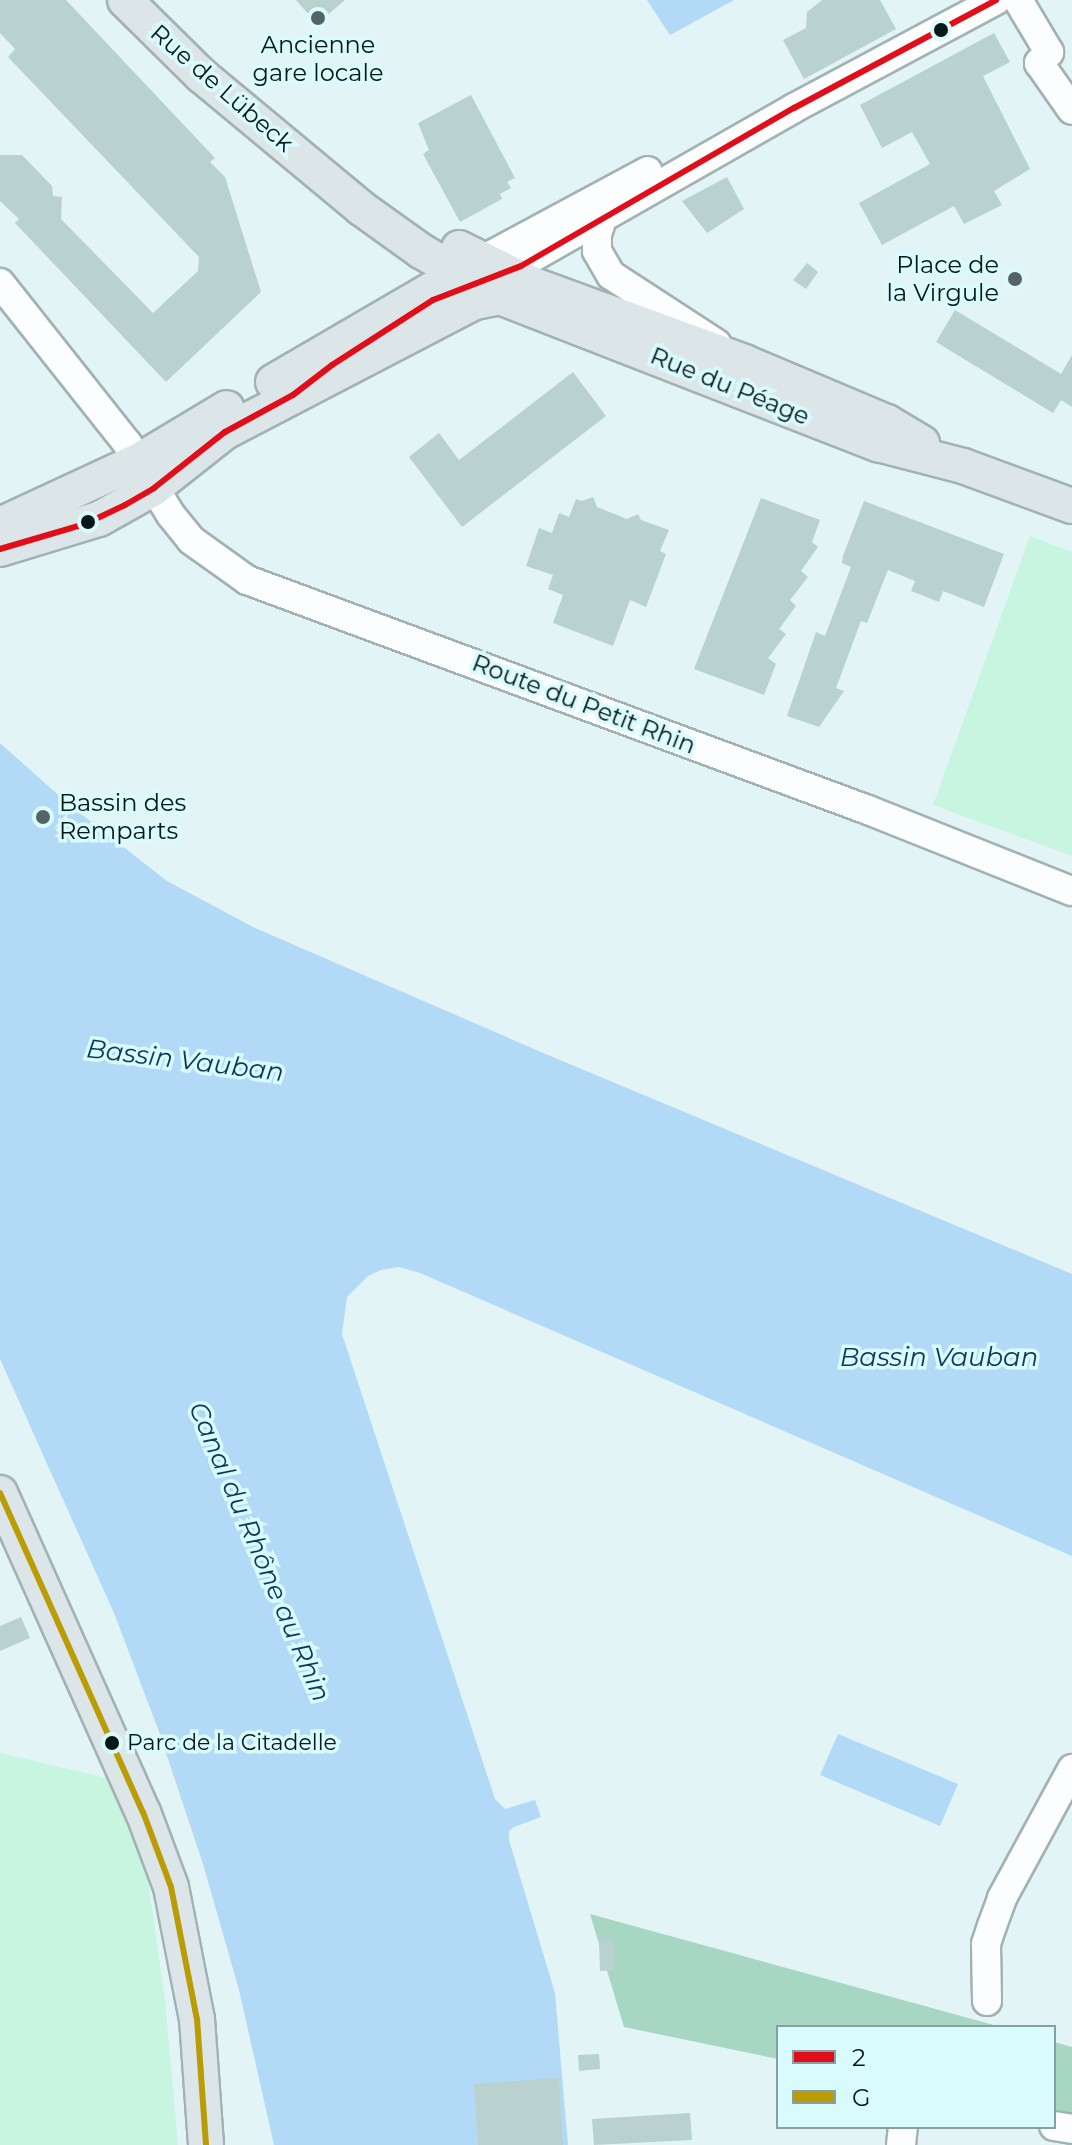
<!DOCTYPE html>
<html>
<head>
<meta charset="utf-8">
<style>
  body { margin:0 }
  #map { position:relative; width:1072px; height:2145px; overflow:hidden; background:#e2f4f5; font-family:Montserrat,sans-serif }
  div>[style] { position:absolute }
  .green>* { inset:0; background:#c7f5e0 }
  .forest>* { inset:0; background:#a7d7c2 }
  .water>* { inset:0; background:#b2daf6 }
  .building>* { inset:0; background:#b9d2d0 }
  .roads { filter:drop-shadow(2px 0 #a2b2b3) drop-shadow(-2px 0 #a2b2b3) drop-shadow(0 2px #a2b2b3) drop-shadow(0 -2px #a2b2b3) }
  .minor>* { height:28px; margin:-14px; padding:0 14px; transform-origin:14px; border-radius:14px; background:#fbfdfe }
  .major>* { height:34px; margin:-17px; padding:0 17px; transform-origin:17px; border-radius:17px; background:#dce6e9 }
  .bus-1>* { height:6px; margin:-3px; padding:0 3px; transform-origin:3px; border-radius:3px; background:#e10d19 }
  .bus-2>* { height:6px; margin:-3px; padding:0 3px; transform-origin:3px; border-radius:3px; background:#ba9c06 }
  .dots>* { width:22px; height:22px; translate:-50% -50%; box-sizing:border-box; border:4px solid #dafbfd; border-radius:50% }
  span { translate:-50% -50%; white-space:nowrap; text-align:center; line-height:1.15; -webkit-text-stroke:7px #dafbfd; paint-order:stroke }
  .bus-label { font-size:22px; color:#081718 }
  .left { translate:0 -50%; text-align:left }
  .poi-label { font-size:24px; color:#081718 }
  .right { translate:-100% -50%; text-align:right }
  .street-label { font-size:24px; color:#081718 }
  .water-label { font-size:26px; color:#093a5a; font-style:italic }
  .legend { position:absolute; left:776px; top:2025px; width:280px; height:104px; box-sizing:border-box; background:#dafbfd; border:2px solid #86a0a1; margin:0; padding:10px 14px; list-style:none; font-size:24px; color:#081718 }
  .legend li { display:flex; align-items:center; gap:16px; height:40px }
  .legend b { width:40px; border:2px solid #86a0a1 }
</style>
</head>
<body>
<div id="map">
  <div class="green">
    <i style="clip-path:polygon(1030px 536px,1072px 552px,1072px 856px,933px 805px)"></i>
    <i style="clip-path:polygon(0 1753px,111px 1779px,146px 1867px,165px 2000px,178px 2145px,0 2145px)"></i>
  </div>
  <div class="forest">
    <i style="clip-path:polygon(590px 1914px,1001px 2027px,778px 2027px,778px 2059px,624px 2027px)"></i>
    <i style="clip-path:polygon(1054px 2042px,1072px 2047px,1072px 2120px,1054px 2116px)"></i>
  </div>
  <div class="water">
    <i style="clip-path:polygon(647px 0,734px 0,670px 35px)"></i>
    <i style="clip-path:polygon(0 743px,66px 802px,167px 881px,253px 927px,548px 1055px,1072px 1274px,1072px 1556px,420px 1273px,399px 1267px,381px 1270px,368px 1276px,347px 1297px,342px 1334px,495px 1799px,505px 1809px,535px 1800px,541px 1817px,514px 1827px,509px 1831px,509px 1840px,555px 1993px,568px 2145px,274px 2145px,239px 1990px,203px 1864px,158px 1729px,114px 1613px,0 1359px)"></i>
    <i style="clip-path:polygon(838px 1734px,958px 1784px,940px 1826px,820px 1775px)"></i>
  </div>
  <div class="building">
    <i style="clip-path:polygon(0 0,66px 0,215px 158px,210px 162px,225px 177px,261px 292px,166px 382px,15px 223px,19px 219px,0 201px,0 155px,22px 155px,52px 186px,53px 196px,62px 197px,61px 219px,153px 313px,198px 271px,199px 257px,8px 57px,15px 49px,0 33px)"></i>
    <i style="clip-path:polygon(296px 0,345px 0,317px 24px)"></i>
    <i style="clip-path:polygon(822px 0,880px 0,896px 29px,804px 79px,783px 40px,806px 28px,807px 12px)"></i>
    <i style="clip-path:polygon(994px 33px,1010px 62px,983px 76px,1030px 169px,994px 191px,1002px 205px,964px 224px,954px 206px,882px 245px,859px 203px,930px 164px,912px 132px,882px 148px,860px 105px)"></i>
    <i style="clip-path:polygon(471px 95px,515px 178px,507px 182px,511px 188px,500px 194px,502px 199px,460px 222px,423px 154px,429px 150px,418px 123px)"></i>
    <i style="clip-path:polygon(727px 177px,744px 209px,707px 233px,682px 201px)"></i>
    <i style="clip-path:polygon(807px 263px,818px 272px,806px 289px,793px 280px)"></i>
    <i style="clip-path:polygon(955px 310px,1061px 374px,1072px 355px,1072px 407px,1061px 400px,1053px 413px,936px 342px)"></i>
    <i style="clip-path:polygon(573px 372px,606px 416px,462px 527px,409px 457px,439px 433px,459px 460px)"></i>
    <i style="clip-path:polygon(593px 497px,597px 507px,627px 519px,638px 514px,641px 520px,669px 530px,660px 551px,666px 554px,646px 607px,630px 600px,613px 646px,553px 623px,563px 595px,548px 589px,553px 575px,526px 566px,539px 528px,552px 533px,559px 513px,569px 517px,576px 499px,582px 501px)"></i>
    <i style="clip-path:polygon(761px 498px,820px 520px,812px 542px,818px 547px,801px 571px,808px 577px,790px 600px,796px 606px,779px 629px,786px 634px,768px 658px,776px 664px,764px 695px,694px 669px)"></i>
    <i style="clip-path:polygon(864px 501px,1004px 554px,984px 607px,943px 591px,939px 602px,911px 591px,915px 581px,888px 570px,867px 623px,861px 621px,836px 688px,844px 691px,819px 727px,787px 716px,816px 632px,825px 636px,851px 567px,842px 563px,843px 556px)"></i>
    <i style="clip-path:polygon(21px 1617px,30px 1638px,0 1651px,0 1626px)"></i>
    <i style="clip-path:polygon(613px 1939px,615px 1970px,600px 1971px,599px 1940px)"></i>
    <i style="clip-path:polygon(599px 2054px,600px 2069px,579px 2071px,578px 2055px)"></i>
    <i style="clip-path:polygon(559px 2078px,563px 2145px,478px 2145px,474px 2084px)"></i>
    <i style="clip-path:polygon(690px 2113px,692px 2140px,594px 2145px,592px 2119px)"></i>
  </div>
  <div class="roads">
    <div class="minor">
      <i style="left:1018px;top:0;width:61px;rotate:59.2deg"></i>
      <i style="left:1049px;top:52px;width:15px;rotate:132deg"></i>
      <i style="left:1039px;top:63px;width:57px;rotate:54.9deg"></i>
      <i style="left:602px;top:219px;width:16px;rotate:108deg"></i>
      <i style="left:597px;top:234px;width:17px;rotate:90deg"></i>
      <i style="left:597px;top:251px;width:28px;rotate:60deg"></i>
      <i style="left:611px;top:275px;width:126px;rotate:33.1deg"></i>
      <i style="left:482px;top:260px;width:188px;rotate:-28.2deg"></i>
      <i style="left:505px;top:273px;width:333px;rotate:-29.7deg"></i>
      <i style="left:794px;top:108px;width:229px;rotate:-28.1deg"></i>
      <i style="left:0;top:283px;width:204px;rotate:51.6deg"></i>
      <i style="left:127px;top:443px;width:84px;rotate:58.6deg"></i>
      <i style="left:171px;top:515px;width:32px;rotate:51deg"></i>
      <i style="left:191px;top:540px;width:69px;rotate:35.5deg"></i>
      <i style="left:247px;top:580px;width:662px;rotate:20.32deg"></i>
      <i style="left:868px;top:810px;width:219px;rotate:21.7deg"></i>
      <i style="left:987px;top:2001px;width:57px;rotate:-91deg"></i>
      <i style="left:986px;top:1944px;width:19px;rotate:-72deg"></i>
      <i style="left:992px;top:1926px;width:30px;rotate:-70deg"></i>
      <i style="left:1002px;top:1898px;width:147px;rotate:-61.5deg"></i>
      <i style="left:1054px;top:2126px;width:18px;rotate:9deg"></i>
      <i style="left:901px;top:2145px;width:18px;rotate:-84deg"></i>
    </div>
    <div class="major">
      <i style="left:125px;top:0;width:107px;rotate:44.6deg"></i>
      <i style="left:201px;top:75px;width:208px;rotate:39.7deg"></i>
      <i style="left:361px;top:208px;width:74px;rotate:35.6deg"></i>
      <i style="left:421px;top:251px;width:91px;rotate:30.2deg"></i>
      <i style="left:500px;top:297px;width:406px;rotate:21.3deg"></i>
      <i style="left:878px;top:444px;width:88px;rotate:14.5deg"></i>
      <i style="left:963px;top:466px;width:116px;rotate:20.2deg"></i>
      <i style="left:459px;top:248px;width:84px;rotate:26.3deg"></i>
      <i style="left:534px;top:285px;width:224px;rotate:20.1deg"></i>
      <i style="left:744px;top:362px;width:155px;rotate:22.8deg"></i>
      <i style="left:887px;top:422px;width:41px;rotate:31deg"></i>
      <i style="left:273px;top:382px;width:230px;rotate:-30.2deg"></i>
      <i style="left:0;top:525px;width:154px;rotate:-24.9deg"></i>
      <i style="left:140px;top:460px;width:101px;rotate:-30.9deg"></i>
      <i style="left:0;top:549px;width:103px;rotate:-16.9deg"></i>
      <i style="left:99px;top:519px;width:63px;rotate:-29.4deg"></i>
      <i style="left:154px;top:488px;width:90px;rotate:-38.3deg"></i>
      <i style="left:225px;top:432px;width:282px;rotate:-27.5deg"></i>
      <i style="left:475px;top:302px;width:25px;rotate:-11deg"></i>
      <i style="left:0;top:1493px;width:350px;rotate:65.9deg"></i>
      <i style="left:143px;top:1812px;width:80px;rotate:69.5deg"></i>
      <i style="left:171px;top:1887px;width:135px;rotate:78.9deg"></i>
      <i style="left:197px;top:2019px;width:126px;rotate:85.9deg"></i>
    </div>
  </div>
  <div class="bus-1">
    <i style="left:0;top:549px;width:89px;rotate:-16.4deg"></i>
    <i style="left:85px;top:524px;width:44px;rotate:-25.4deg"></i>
    <i style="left:125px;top:505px;width:34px;rotate:-30deg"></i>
    <i style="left:154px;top:488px;width:90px;rotate:-38.3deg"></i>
    <i style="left:225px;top:432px;width:77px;rotate:-28.6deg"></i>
    <i style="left:293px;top:395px;width:49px;rotate:-37.6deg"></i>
    <i style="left:332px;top:365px;width:120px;rotate:-32.8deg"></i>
    <i style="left:433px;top:300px;width:94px;rotate:-21.1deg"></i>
    <i style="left:521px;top:266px;width:315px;rotate:-30.1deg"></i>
    <i style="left:794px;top:108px;width:229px;rotate:-28.1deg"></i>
  </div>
  <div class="bus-2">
    <i style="left:0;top:1493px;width:350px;rotate:65.9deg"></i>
    <i style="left:143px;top:1812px;width:80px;rotate:69.5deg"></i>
    <i style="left:171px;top:1887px;width:135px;rotate:78.9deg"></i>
    <i style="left:197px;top:2019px;width:126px;rotate:85.9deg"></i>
  </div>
  <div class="dots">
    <i style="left:318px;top:18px;background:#546465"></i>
    <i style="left:941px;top:30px;background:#081718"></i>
    <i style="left:1015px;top:279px;background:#546465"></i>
    <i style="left:88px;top:522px;background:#081718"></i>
    <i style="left:43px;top:817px;background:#546465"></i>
    <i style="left:112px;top:1743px;background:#081718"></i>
  </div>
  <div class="bus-label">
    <span class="left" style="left:127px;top:1743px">Parc de la Citadelle</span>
  </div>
  <div class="poi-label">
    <span style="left:318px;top:59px">Ancienne<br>gare locale</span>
    <span class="right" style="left:999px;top:279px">Place de<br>la Virgule</span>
    <span class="left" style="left:59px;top:817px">Bassin des<br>Remparts</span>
  </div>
  <div class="street-label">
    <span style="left:222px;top:88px;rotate:41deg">Rue de Lübeck</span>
    <span style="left:730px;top:386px;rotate:22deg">Rue du Péage</span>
    <span style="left:584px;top:704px;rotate:21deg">Route du Petit Rhin</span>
  </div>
  <div class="water-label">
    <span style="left:185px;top:1061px;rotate:7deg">Bassin Vauban</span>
    <span style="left:939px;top:1358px">Bassin Vauban</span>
    <span style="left:259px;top:1552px;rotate:67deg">Canal du Rhône au Rhin</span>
  </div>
  <ul class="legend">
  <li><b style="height:10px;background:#e10d19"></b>2</li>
  <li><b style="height:10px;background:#ba9c06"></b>G</li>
  </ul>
</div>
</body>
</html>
